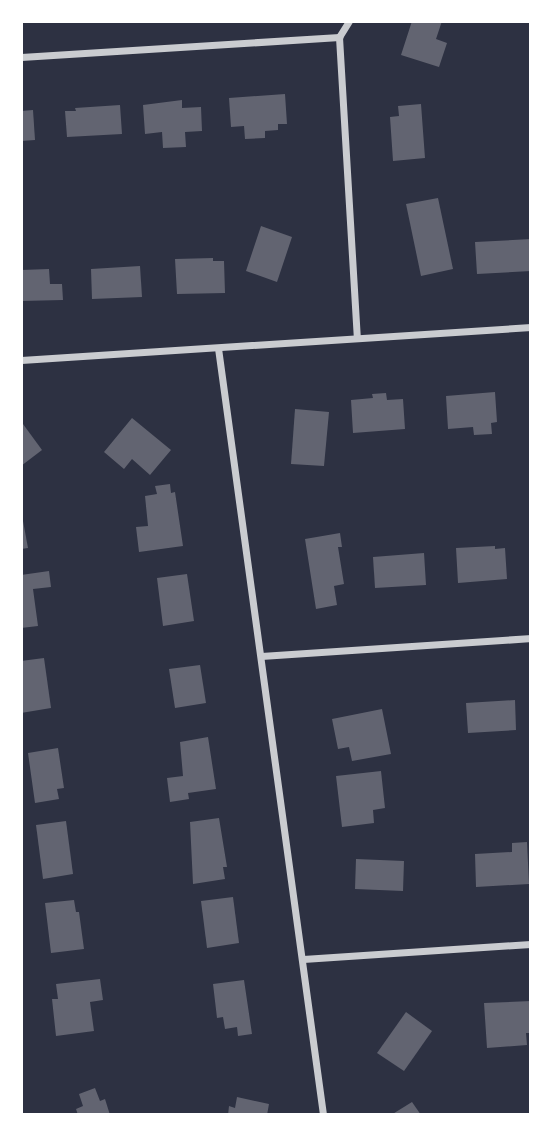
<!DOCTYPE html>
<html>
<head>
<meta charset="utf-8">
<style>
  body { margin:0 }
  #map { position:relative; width:552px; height:1136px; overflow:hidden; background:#2d3142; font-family:"Archivo Narrow",sans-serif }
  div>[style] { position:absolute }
  .building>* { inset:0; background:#626471 }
  .minor>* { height:7px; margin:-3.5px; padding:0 3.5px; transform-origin:3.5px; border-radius:3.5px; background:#caccd0 }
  span { translate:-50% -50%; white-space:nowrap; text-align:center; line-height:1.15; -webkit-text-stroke:6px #fff; paint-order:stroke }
  .frame { position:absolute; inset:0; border:23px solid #fff; pointer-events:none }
</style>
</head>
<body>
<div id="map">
  <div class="building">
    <i style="clip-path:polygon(412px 21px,442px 21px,436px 39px,447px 43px,439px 67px,401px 55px)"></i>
    <i style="clip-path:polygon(285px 94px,287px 124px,278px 124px,278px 130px,265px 131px,265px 138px,245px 139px,244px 126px,231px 127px,229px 98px)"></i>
    <i style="clip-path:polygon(182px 100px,182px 108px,201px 107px,202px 131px,185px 132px,186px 147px,163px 148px,162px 132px,145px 134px,143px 105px)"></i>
    <i style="clip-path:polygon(421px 104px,425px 158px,393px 161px,390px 117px,399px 116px,398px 106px)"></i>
    <i style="clip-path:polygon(120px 105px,122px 134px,67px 137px,65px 111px,76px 111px,75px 108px)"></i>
    <i style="clip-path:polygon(33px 110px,35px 140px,21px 141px,21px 111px)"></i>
    <i style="clip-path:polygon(438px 198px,453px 269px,421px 276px,406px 204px)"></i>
    <i style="clip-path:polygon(261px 226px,292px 237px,277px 282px,246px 271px)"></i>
    <i style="clip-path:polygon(531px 239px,531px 271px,477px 274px,475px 242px)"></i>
    <i style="clip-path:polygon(213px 258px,213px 261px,224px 261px,225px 293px,177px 294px,175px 259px)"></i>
    <i style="clip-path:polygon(140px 266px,142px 297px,92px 299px,91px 269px)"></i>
    <i style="clip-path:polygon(49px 269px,50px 284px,62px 284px,63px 300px,21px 301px,21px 270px)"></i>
    <i style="clip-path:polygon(495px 392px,497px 422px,491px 423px,492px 434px,474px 435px,473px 427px,448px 429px,446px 396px)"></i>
    <i style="clip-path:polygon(386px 393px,387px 400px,403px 399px,405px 429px,353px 433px,351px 400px,373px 398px,372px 394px)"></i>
    <i style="clip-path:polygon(295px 409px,329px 412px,324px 466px,291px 464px)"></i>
    <i style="clip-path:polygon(132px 418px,171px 450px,150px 475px,132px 459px,124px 469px,104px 452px)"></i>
    <i style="clip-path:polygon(23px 424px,42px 450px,21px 466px,21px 425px)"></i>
    <i style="clip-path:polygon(170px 484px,171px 493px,175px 492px,183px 546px,139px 552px,136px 527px,148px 526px,145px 496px,157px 494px,155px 486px)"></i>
    <i style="clip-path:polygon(21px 510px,28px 548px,21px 549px)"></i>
    <i style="clip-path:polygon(340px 533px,342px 547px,338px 547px,344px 584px,334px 586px,337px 605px,316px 609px,305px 539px)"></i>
    <i style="clip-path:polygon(495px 546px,495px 549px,505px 548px,507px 579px,458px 583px,456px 548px)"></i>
    <i style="clip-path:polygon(424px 553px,426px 585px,375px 588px,373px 557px)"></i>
    <i style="clip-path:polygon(49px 571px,51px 587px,33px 589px,38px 626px,21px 628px,21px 575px)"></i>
    <i style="clip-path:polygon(187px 574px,194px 621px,163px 626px,157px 578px)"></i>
    <i style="clip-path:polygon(44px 658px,51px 708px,21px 713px,21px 661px)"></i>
    <i style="clip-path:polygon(200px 665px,206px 703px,175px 708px,169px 669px)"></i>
    <i style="clip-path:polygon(515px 700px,516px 730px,468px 733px,466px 703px)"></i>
    <i style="clip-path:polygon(382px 709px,391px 754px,352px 761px,349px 747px,338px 749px,332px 719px)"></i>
    <i style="clip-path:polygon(208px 737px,216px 789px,188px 793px,189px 799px,170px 802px,167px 778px,183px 776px,180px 742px)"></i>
    <i style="clip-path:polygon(58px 748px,64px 788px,57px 789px,59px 799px,35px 803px,28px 753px)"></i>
    <i style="clip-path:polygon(381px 771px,385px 808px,373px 810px,374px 823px,342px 827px,336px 776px)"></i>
    <i style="clip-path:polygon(219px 818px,227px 867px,223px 867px,225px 879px,193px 884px,190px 822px)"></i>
    <i style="clip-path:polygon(66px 821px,73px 874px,43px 879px,36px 825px)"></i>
    <i style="clip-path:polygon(527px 842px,529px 884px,476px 887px,475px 854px,512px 852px,512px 843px)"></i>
    <i style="clip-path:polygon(356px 859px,404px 861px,403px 891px,355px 889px)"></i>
    <i style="clip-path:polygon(233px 897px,239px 943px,207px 948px,201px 901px)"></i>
    <i style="clip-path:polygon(74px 900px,76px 912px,79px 912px,84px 949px,51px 953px,45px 903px)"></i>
    <i style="clip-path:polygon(100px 979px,103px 1000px,90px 1002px,94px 1031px,56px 1036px,52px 999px,58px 999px,56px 984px)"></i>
    <i style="clip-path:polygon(244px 980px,252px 1034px,238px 1036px,237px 1027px,225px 1029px,223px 1017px,217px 1018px,213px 984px)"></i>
    <i style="clip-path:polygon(531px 1001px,531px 1033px,526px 1033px,527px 1045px,487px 1048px,484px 1003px)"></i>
    <i style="clip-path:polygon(406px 1012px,432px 1031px,404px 1071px,377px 1053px)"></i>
    <i style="clip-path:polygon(95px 1088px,100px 1101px,105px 1099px,110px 1115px,78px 1115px,76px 1109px,83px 1106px,79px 1094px)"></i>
    <i style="clip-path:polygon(237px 1097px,269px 1104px,267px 1115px,228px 1115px,229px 1106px,235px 1108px)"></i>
    <i style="clip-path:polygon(412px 1102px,421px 1115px,391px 1115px)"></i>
  </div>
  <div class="minor">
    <i style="left:349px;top:21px;width:19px;rotate:122deg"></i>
    <i style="left:339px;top:37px;width:301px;rotate:86.6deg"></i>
    <i style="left:21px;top:57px;width:319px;rotate:-3.6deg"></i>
    <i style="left:218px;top:348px;width:774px;rotate:82.2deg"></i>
    <i style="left:21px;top:360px;width:511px;rotate:-3.7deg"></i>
    <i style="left:261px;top:656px;width:271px;rotate:-3.8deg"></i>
    <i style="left:303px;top:959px;width:228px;rotate:-3.8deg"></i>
  </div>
  <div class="frame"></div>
</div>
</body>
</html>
